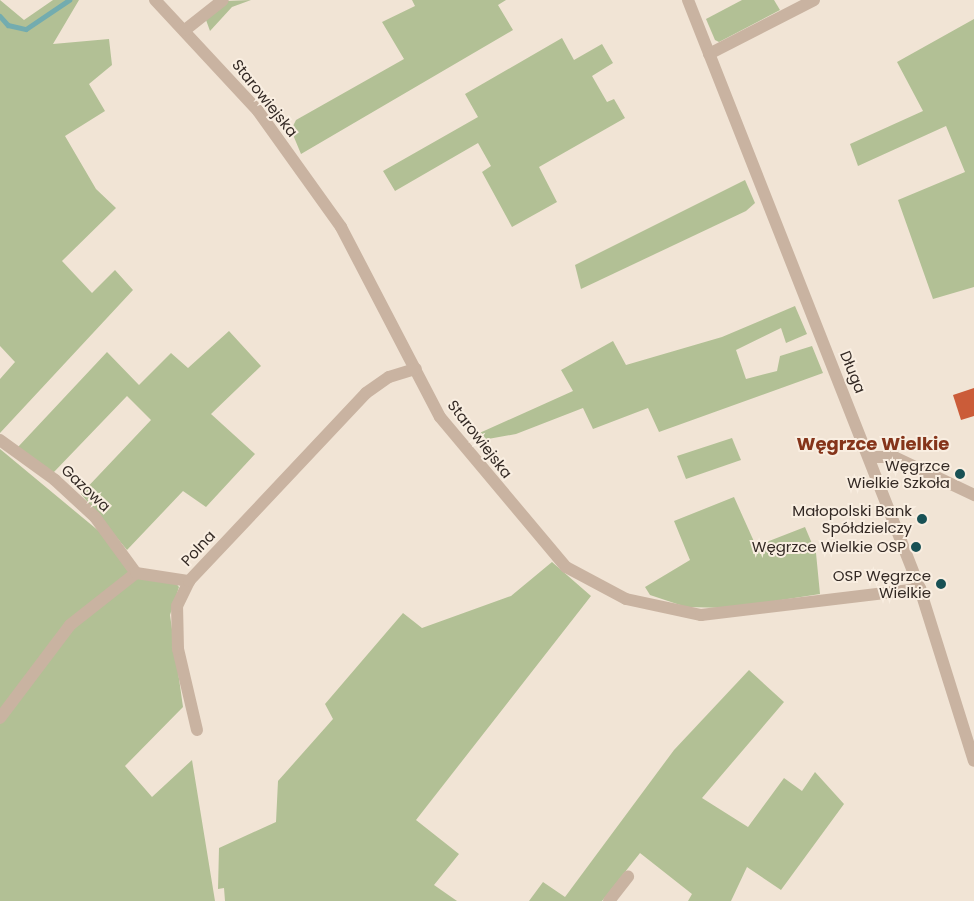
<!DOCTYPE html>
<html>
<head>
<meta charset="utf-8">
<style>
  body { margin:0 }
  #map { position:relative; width:974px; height:901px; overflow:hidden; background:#f1e4d5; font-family:Poppins,sans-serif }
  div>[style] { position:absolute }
  .green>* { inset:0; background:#b2c095 }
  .stream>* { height:4.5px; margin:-2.25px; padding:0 2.25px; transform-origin:2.25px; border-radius:2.25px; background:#73acaf }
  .building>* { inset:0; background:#cb5c39 }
  .minor>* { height:12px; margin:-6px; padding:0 6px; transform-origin:6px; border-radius:6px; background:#c9b3a1 }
  .dots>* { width:14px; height:14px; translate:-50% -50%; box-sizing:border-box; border:2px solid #f9eee1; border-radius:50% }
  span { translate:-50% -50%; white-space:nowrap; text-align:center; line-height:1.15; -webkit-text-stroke:4px #f9eee1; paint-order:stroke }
  .street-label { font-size:15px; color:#332924 }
  .poi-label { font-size:15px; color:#332924 }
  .right { translate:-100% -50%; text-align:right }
  .quarter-label { font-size:18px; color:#85341a; font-weight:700 }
</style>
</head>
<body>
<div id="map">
  <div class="green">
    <i style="clip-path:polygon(0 0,24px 20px,53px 0,79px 0,53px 44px,109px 39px,112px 65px,89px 84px,105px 111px,65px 136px,96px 189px,116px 208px,62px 261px,92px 293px,115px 270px,133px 290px,0 433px,0 379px,15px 362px,0 346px)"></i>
    <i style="clip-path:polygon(251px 0,232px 7px,210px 31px,206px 20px,226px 1px)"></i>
    <i style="clip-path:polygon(412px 0,506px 0,498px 5px,513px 30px,301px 154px,291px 130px,296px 120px,404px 59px,382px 22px,415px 6px)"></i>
    <i style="clip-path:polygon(742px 0,774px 0,780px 10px,719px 42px,715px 40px,706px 19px)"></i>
    <i style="clip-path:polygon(974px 19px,974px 287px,933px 299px,898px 200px,965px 172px,946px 126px,858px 166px,850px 144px,923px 111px,897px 62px)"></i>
    <i style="clip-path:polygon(562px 38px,574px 60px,602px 44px,613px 63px,592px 76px,607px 102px,614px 99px,625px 118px,539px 167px,557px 202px,512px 227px,482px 172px,491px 166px,478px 143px,395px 191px,383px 171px,478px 117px,465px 94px)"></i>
    <i style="clip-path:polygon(745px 180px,755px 203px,746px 211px,581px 289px,575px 265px)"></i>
    <i style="clip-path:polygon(795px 306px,807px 334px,786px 343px,781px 328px,736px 350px,746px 379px,777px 371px,780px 356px,812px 346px,823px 373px,659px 432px,648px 408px,593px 429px,583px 408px,516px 434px,477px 441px,475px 435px,573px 391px,561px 370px,613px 341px,626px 365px,722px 337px)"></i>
    <i style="clip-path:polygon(229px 331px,261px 366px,211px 414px,255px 454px,206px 507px,183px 491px,127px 550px,81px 494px,151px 420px,127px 396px,53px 473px,18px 447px,107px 352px,139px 385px,171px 353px,188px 368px)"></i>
    <i style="clip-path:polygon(732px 438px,741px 460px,686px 479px,677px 456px)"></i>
    <i style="clip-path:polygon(0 449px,106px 537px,131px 575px,174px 581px,179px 587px,170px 615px,183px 707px,125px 766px,152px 797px,192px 760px,215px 901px,0 901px)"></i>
    <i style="clip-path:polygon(734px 497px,756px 546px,805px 527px,816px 553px,820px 594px,730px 608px,686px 607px,650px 595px,645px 587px,690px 560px,674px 521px)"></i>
    <i style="clip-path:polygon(552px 562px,591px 596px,416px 820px,459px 854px,434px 885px,457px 901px,225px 901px,224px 888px,218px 889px,219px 848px,276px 822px,278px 781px,333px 719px,325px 704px,403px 613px,422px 628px,511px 596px)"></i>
    <i style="clip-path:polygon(749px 670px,784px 702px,702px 798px,748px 827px,784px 778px,802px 791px,815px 772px,844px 804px,781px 890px,747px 867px,731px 901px,688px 901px,692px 894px,640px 853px,602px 901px,529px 901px,543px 882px,565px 897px,674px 750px)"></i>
  </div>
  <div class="stream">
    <i style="left:0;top:16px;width:12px;rotate:48deg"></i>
    <i style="left:8px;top:25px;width:18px;rotate:13deg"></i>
    <i style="left:26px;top:29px;width:52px;rotate:-34deg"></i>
  </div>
  <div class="building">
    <i style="clip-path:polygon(974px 388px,974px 416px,961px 420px,953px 395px)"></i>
  </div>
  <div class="minor">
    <i style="left:155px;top:0;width:151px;rotate:47.1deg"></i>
    <i style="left:258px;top:111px;width:143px;rotate:54.4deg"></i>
    <i style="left:341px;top:227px;width:214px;rotate:62.5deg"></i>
    <i style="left:440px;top:417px;width:196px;rotate:50deg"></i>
    <i style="left:566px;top:567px;width:68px;rotate:28.1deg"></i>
    <i style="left:626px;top:599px;width:77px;rotate:12deg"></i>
    <i style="left:701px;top:615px;width:221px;rotate:-6.8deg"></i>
    <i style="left:688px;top:0;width:633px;rotate:68.5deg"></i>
    <i style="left:920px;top:589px;width:180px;rotate:72.6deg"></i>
    <i style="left:185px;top:30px;width:48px;rotate:-38.3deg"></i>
    <i style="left:709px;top:54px;width:118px;rotate:-27.2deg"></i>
    <i style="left:0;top:440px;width:68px;rotate:36deg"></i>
    <i style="left:55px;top:480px;width:54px;rotate:42.8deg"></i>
    <i style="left:95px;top:517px;width:69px;rotate:53.8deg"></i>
    <i style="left:869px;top:457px;width:25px"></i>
    <i style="left:894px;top:457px;width:89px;rotate:25.4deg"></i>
    <i style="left:0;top:718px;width:116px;rotate:-53deg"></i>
    <i style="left:70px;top:625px;width:84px;rotate:-38.2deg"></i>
    <i style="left:136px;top:573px;width:54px;rotate:8.6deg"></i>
    <i style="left:197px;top:730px;width:83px;rotate:-103.2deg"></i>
    <i style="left:178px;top:649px;width:43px;rotate:-91.3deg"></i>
    <i style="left:177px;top:606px;width:28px;rotate:-64deg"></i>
    <i style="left:189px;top:581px;width:258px;rotate:-46.7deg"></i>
    <i style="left:366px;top:393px;width:28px;rotate:-35deg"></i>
    <i style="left:389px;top:377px;width:28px;rotate:-17deg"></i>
    <i style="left:609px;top:901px;width:31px;rotate:-52deg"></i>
  </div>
  <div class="dots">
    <i style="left:960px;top:474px;background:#185155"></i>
    <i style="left:922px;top:519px;background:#185155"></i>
    <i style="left:916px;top:547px;background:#185155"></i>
    <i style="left:941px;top:584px;background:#185155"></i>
  </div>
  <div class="street-label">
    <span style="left:265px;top:98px;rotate:51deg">Starowiejska</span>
    <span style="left:853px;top:372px;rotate:68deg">Długa</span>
    <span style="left:480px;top:439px;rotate:52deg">Starowiejska</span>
    <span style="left:86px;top:488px;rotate:43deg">Gazowa</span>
    <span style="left:198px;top:548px;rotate:-47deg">Polna</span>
  </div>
  <div class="poi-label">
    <span class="right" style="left:950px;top:474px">Węgrzce<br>Wielkie Szkoła</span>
    <span class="right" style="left:912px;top:519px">Małopolski Bank<br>Spółdzielczy</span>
    <span class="right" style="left:906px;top:547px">Węgrzce Wielkie OSP</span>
    <span class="right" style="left:931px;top:584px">OSP Węgrzce<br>Wielkie</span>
  </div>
  <div class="quarter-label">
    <span style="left:873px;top:444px">Węgrzce Wielkie</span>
  </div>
</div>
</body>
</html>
